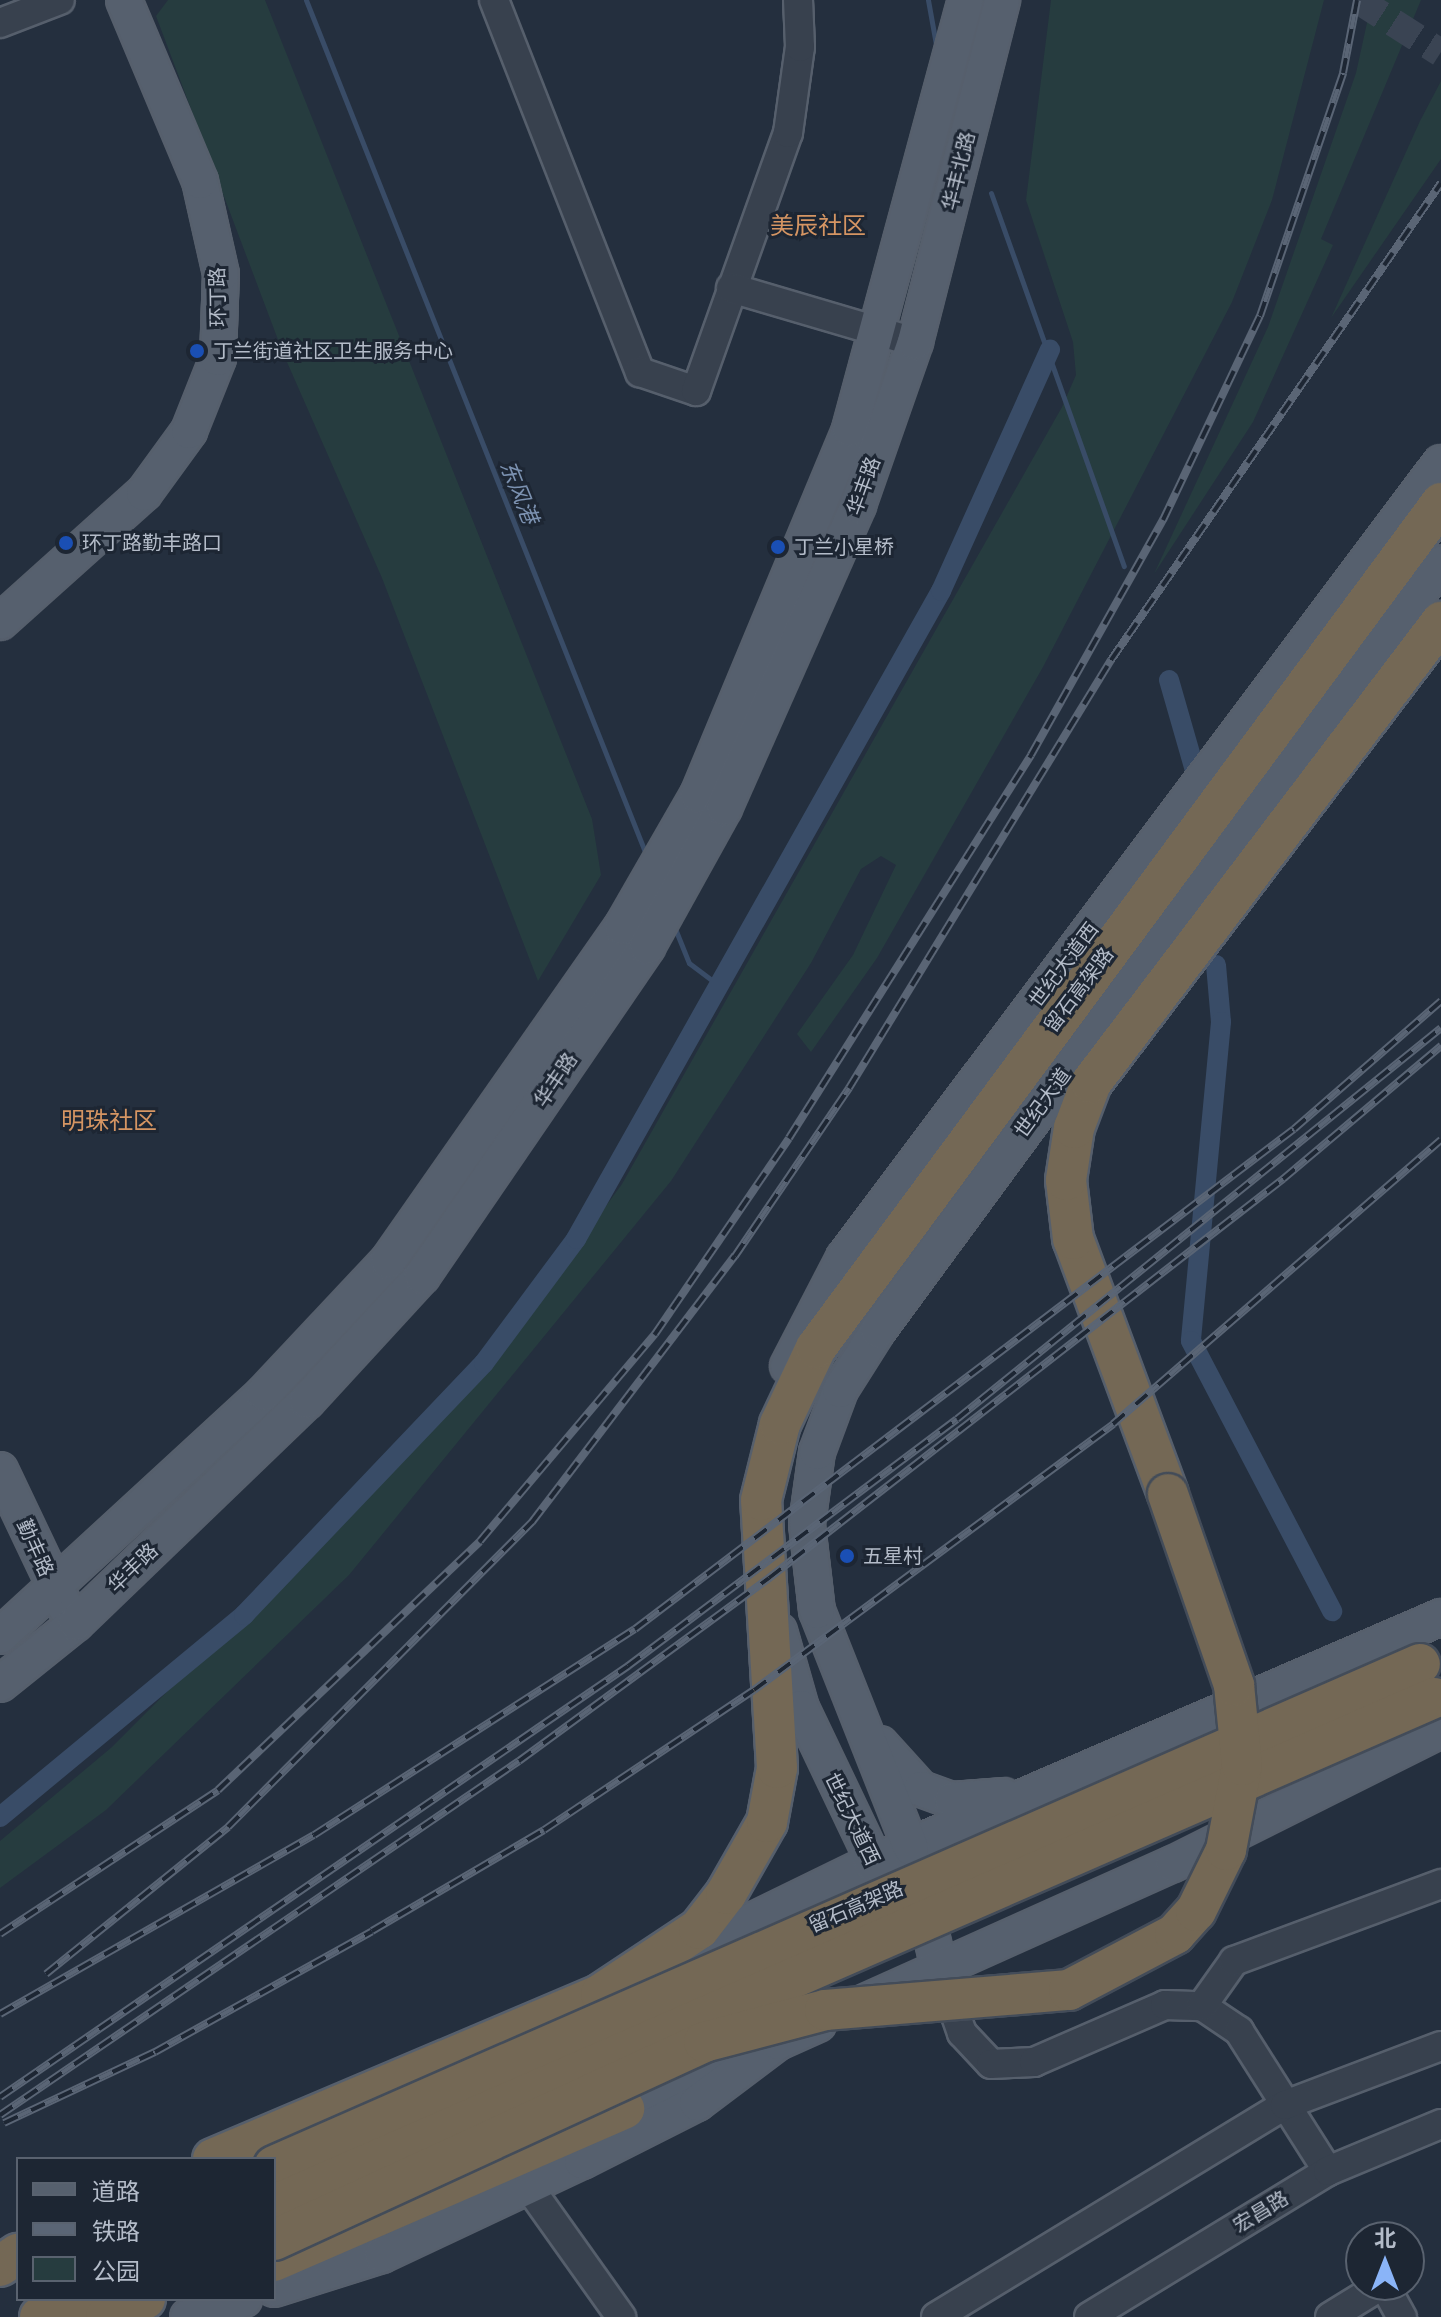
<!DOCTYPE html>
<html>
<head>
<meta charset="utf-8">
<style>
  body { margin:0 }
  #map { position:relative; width:1441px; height:2317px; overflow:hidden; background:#242f3e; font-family:"DM Sans","Noto Sans SC",sans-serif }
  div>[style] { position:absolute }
  .green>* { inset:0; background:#263c3f }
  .stream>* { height:5px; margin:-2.5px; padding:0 2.5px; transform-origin:2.5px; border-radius:2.5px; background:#394c67 }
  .canal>* { height:20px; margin:-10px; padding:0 10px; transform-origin:10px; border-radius:10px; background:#394c67 }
  .minor-tunnel>* { height:28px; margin-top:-14px; transform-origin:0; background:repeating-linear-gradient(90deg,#3a4453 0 28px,transparent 0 42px) }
  .roads { filter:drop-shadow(2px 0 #565f6c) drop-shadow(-2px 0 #565f6c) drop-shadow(0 2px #565f6c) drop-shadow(0 -2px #565f6c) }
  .minor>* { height:28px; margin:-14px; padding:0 14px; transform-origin:14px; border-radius:14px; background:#38414e }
  .major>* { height:34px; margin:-17px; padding:0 17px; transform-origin:17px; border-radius:17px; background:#56606e }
  .highway>* { height:40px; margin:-20px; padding:0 20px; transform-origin:20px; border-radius:20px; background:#746855 }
  .rail>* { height:8px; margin-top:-4px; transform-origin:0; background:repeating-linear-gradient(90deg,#1d2633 0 15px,#5a6575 0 30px); box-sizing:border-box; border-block:2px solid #5a6575 }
  .bridges { filter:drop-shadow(2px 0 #434c59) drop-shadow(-2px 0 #434c59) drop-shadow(0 2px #434c59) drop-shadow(0 -2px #434c59) }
  .highway-bridge>* { height:40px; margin:-20px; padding:0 20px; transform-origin:20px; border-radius:20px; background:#746855 }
  .dots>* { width:22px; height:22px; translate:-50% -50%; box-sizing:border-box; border:4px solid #1d2633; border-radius:50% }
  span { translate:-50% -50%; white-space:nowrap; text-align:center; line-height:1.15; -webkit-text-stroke:6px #1d2633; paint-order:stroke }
  .street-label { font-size:20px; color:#b4bcc9 }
  .poi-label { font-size:20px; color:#b4bcc9 }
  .left { translate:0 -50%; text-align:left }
  .water-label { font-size:22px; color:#7c92b1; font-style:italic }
  .quarter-label { font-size:24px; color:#d59563 }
  .legend { position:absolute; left:16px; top:2157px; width:260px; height:144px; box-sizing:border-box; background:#1d2633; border:2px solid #59626f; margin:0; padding:10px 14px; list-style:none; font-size:24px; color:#b4bcc9 }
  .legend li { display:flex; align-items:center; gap:16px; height:40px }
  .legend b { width:40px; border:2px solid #59626f }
  .north { position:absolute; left:1345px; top:2221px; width:80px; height:80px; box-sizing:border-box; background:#1d2633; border:2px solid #59626f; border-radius:50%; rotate:0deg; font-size:22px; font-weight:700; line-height:32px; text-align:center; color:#b4bcc9 }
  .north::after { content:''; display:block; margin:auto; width:28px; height:36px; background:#8ab4f8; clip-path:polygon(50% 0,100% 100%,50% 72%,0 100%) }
</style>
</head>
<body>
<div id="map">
  <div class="green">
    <i style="clip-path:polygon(168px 0,265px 0,592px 819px,601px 875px,538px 981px,382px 578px,283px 353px,156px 16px)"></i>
    <i style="clip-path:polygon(1051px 0,1324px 0,1272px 200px,1232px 302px,1043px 667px,877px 958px,811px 1052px,797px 1034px,853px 955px,896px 865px,881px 856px,861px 869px,811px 963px,671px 1181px,349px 1575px,106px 1810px,0 1888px,0 1841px,112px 1747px,396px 1462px,540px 1296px,622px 1184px,1062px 407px,1076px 375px,1073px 342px,1026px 200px)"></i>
    <i style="clip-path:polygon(1372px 0,1421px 0,1321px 239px,1333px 245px,1253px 422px,1154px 574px,1268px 327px,1356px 73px)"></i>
    <i style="clip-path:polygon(1441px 81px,1441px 159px,1331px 318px,1420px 121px)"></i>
  </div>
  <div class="stream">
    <i style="left:306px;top:0;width:922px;rotate:68.3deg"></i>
    <i style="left:928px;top:0;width:51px;rotate:79.8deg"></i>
    <i style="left:991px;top:193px;width:396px;rotate:70.4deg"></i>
    <i style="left:674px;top:926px;width:40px;rotate:68deg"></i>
    <i style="left:689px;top:963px;width:35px;rotate:37deg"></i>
  </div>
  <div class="canal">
    <i style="left:1169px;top:680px;width:98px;rotate:74deg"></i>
    <i style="left:1216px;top:965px;width:57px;rotate:85deg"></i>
    <i style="left:1221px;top:1022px;width:320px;rotate:95.4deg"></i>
    <i style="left:1191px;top:1341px;width:305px;rotate:62.4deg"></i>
    <i style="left:0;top:1817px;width:317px;rotate:-39.6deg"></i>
    <i style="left:244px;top:1615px;width:348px;rotate:-46.4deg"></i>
    <i style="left:484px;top:1363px;width:154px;rotate:-53.4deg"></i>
    <i style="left:576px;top:1239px;width:744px;rotate:-60.61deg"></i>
    <i style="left:941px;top:591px;width:265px;rotate:-65.7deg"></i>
  </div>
  <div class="minor-tunnel">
    <i style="left:1358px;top:0;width:98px;rotate:32.6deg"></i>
  </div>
  <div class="roads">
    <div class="minor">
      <i style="left:494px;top:0;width:400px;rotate:68.6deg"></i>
      <i style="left:640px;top:372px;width:59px;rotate:18.7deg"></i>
      <i style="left:696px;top:391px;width:274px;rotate:-70.4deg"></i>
      <i style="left:788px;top:133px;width:87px;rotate:-82.1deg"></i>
      <i style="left:800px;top:47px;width:47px;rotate:-92.4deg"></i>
      <i style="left:0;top:23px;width:64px;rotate:-21deg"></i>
      <i style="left:731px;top:288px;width:192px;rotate:16.4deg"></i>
      <i style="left:945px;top:1984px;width:52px;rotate:70.9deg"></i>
      <i style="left:962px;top:2033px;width:42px;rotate:46.9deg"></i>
      <i style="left:991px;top:2064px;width:43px;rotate:-2.7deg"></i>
      <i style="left:1034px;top:2062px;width:143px;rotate:-23.5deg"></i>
      <i style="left:1165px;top:2005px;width:37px;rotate:2deg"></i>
      <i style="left:1202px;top:2006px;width:45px;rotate:34deg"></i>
      <i style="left:1239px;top:2031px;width:166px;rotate:57.6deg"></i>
      <i style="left:1202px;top:2006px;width:55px;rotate:-54.6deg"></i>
      <i style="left:1234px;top:1961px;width:221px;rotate:-20.4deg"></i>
      <i style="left:528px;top:2186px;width:161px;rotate:54.6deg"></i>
      <i style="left:1384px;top:2285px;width:37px;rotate:61deg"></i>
      <i style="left:936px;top:2317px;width:408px;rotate:-31.3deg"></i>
      <i style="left:1285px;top:2105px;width:167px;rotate:-20.7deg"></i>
      <i style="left:1089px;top:2317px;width:280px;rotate:-31.4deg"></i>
      <i style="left:1328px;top:2171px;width:122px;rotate:-22.6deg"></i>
      <i style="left:1330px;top:2317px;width:61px;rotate:-31.6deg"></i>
    </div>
    <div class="major">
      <i style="left:0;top:622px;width:193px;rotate:-41.9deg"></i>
      <i style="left:144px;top:493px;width:77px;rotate:-54deg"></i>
      <i style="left:189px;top:431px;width:79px;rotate:-68.3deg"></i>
      <i style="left:218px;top:358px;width:84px;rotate:-88deg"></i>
      <i style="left:221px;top:274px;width:95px;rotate:-102.7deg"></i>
      <i style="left:200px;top:181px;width:196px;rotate:-112.8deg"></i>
      <i style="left:788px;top:1366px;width:122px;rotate:-62.6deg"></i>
      <i style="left:844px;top:1258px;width:994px;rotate:-53.1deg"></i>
      <i style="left:0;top:1470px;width:152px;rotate:64.6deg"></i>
      <i style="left:779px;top:1631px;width:80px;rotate:74.1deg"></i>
      <i style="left:801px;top:1708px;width:191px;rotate:64.5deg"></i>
      <i style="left:0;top:1636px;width:359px;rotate:-42.6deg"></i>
      <i style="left:264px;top:1393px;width:181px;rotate:-46.8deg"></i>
      <i style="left:388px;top:1261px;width:408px;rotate:-55deg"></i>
      <i style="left:622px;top:927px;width:152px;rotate:-60.1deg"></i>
      <i style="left:698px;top:795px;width:396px;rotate:-67.4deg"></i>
      <i style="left:850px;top:429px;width:444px;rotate:-74.9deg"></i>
      <i style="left:0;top:1684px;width:97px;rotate:-38.8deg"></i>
      <i style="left:76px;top:1623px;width:320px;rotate:-43.9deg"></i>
      <i style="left:307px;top:1401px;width:170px;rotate:-47.4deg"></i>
      <i style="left:422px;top:1276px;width:399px;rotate:-55.6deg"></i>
      <i style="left:647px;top:947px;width:159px;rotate:-61deg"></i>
      <i style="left:724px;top:808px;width:331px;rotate:-66.1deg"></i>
      <i style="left:858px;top:505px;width:173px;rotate:-70.7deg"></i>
      <i style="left:915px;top:342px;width:353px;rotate:-75.7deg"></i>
      <i style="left:880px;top:1744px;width:61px;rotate:47.7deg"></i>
      <i style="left:921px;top:1789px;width:33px;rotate:20deg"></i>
      <i style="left:952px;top:1800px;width:52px;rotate:-4.4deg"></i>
      <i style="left:678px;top:1957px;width:215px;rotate:-26deg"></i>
      <i style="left:871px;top:1863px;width:621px;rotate:-23.34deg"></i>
      <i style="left:939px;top:1968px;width:123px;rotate:-103.1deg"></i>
      <i style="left:911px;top:1848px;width:255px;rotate:-111.6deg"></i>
      <i style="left:817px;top:1611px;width:88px;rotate:-96.6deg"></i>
      <i style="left:807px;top:1524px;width:73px;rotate:-82.1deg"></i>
      <i style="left:817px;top:1452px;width:66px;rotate:-69.6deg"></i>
      <i style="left:840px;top:1390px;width:71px;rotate:-57.7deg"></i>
      <i style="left:878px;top:1330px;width:951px;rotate:-53.72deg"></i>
      <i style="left:863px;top:2003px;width:340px;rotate:-24.2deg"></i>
      <i style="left:1173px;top:1864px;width:300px;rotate:-26.6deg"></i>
      <i style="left:624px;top:2109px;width:105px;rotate:-23.6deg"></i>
      <i style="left:274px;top:2289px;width:113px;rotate:-17.5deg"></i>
      <i style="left:382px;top:2255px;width:221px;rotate:-25.2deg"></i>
      <i style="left:582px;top:2161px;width:129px;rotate:-26.8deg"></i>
      <i style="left:697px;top:2103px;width:101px;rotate:-37deg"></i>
      <i style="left:778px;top:2042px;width:44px;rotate:-24.2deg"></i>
      <i style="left:188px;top:2317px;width:59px;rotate:-17.8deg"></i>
    </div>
    <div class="highway">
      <i style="left:1168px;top:1494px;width:272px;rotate:-110.4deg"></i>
      <i style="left:1073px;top:1239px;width:59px;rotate:-96.8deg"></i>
      <i style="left:1066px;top:1180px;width:53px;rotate:-81.3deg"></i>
      <i style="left:1074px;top:1128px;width:48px;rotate:-69.3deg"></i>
      <i style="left:1091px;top:1083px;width:579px;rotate:-52.79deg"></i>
      <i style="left:213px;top:2159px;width:422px;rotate:-23deg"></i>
      <i style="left:601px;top:1994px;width:118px;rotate:-33.6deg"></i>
      <i style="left:699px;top:1929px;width:44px;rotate:-52.4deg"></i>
      <i style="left:726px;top:1894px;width:83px;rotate:-60.3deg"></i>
      <i style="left:767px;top:1822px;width:55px;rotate:-79.5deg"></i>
      <i style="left:777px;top:1768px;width:268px;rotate:-93.4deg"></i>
      <i style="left:761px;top:1500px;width:78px;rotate:-76deg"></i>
      <i style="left:780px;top:1424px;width:84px;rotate:-64.7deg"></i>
      <i style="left:816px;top:1348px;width:1051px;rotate:-53.51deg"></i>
      <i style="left:274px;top:2261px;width:382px;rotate:-23.5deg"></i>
      <i style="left:0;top:2266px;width:22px;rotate:-34deg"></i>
      <i style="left:40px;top:2317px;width:42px;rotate:-25.3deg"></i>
      <i style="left:106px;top:2317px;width:43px;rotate:-24.8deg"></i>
    </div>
  </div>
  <div class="rail">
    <i style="left:0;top:1934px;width:261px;rotate:-33.4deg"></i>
    <i style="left:218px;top:1790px;width:361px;rotate:-43.5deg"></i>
    <i style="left:480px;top:1541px;width:271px;rotate:-49.8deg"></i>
    <i style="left:655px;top:1334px;width:237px;rotate:-55.6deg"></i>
    <i style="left:789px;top:1138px;width:453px;rotate:-57.7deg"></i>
    <i style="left:1031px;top:755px;width:270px;rotate:-60.7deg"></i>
    <i style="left:1163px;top:520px;width:226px;rotate:-64.6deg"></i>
    <i style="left:1260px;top:316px;width:257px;rotate:-71.1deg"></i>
    <i style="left:1343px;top:73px;width:74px;rotate:-79.1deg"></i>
    <i style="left:46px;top:1974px;width:234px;rotate:-38.9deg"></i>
    <i style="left:228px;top:1827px;width:431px;rotate:-45.1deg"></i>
    <i style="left:532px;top:1522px;width:335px;rotate:-52.7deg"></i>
    <i style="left:735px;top:1256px;width:203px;rotate:-55.8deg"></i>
    <i style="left:849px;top:1088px;width:502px;rotate:-58.53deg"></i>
    <i style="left:1111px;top:660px;width:580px;rotate:-55.32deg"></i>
    <i style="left:0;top:2014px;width:361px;rotate:-29.7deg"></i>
    <i style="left:314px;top:1835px;width:381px;rotate:-32.7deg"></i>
    <i style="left:635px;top:1629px;width:827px;rotate:-37.19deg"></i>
    <i style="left:1294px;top:1129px;width:195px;rotate:-41deg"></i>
    <i style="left:0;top:2097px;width:762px;rotate:-34.46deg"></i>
    <i style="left:628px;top:1666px;width:411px;rotate:-36.9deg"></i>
    <i style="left:957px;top:1419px;width:622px;rotate:-38.93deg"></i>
    <i style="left:0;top:2115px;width:628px;rotate:-34.3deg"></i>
    <i style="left:519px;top:1761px;width:310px;rotate:-36.2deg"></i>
    <i style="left:769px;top:1578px;width:651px;rotate:-37.82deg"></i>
    <i style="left:1283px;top:1179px;width:207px;rotate:-40.1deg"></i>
    <i style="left:4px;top:2123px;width:167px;rotate:-25.2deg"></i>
    <i style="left:155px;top:2052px;width:248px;rotate:-29.1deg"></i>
    <i style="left:372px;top:1931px;width:199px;rotate:-30.4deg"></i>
    <i style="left:544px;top:1830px;width:252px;rotate:-33.7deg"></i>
    <i style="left:754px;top:1690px;width:447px;rotate:-36.5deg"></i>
    <i style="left:1113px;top:1424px;width:434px;rotate:-40.9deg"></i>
  </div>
  <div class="bridges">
    <div class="highway-bridge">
      <i style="left:274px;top:2166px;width:1251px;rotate:-23.66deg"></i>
      <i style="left:274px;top:2205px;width:1266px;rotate:-23.61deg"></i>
      <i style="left:274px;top:2240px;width:473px;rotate:-24.7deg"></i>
      <i style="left:704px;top:2042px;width:125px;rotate:-14.8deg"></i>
      <i style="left:825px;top:2010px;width:245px;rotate:-4.7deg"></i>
      <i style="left:1069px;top:1990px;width:120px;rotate:-27.8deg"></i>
      <i style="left:1175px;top:1934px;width:31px;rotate:-48deg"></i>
      <i style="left:1196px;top:1911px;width:68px;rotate:-63.8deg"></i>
      <i style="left:1226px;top:1850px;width:86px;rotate:-79.3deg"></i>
      <i style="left:1242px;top:1765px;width:80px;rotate:-95.7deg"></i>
      <i style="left:1234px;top:1685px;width:202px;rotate:-109.1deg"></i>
    </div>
  </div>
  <div class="dots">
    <i style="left:197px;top:351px;background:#1a4fb4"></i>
    <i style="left:66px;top:543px;background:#1a4fb4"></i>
    <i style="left:778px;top:547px;background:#1a4fb4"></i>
    <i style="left:847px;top:1556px;background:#1a4fb4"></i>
  </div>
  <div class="street-label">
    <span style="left:959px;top:171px;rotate:-76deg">华丰北路</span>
    <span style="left:218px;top:297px;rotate:-91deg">环丁路</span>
    <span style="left:864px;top:486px;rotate:-70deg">华丰路</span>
    <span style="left:1064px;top:965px;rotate:-53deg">世纪大道西</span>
    <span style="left:1079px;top:990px;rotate:-53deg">留石高架路</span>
    <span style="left:556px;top:1080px;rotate:-56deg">华丰路</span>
    <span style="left:1043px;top:1103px;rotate:-54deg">世纪大道</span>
    <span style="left:35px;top:1548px;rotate:66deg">勤丰路</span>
    <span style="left:133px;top:1568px;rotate:-44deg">华丰路</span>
    <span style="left:852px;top:1819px;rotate:64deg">世纪大道西</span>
    <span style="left:856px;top:1907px;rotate:-23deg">留石高架路</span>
    <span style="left:1261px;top:2212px;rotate:-31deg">宏昌路</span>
  </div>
  <div class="poi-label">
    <span class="left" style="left:213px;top:351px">丁兰街道社区卫生服务中心</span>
    <span class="left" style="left:82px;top:543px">环丁路勤丰路口</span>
    <span class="left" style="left:794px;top:547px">丁兰小星桥</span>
    <span class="left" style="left:863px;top:1556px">五星村</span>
  </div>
  <div class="water-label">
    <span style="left:519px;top:492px;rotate:68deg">东风港</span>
  </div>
  <div class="quarter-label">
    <span style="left:818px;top:226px">美辰社区</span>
    <span style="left:109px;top:1121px">明珠社区</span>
  </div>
  <ul class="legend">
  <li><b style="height:10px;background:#56606e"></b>道路</li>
  <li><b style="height:10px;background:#5a6575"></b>铁路</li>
  <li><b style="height:22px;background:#263c3f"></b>公园</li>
  </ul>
  <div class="north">北</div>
</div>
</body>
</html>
